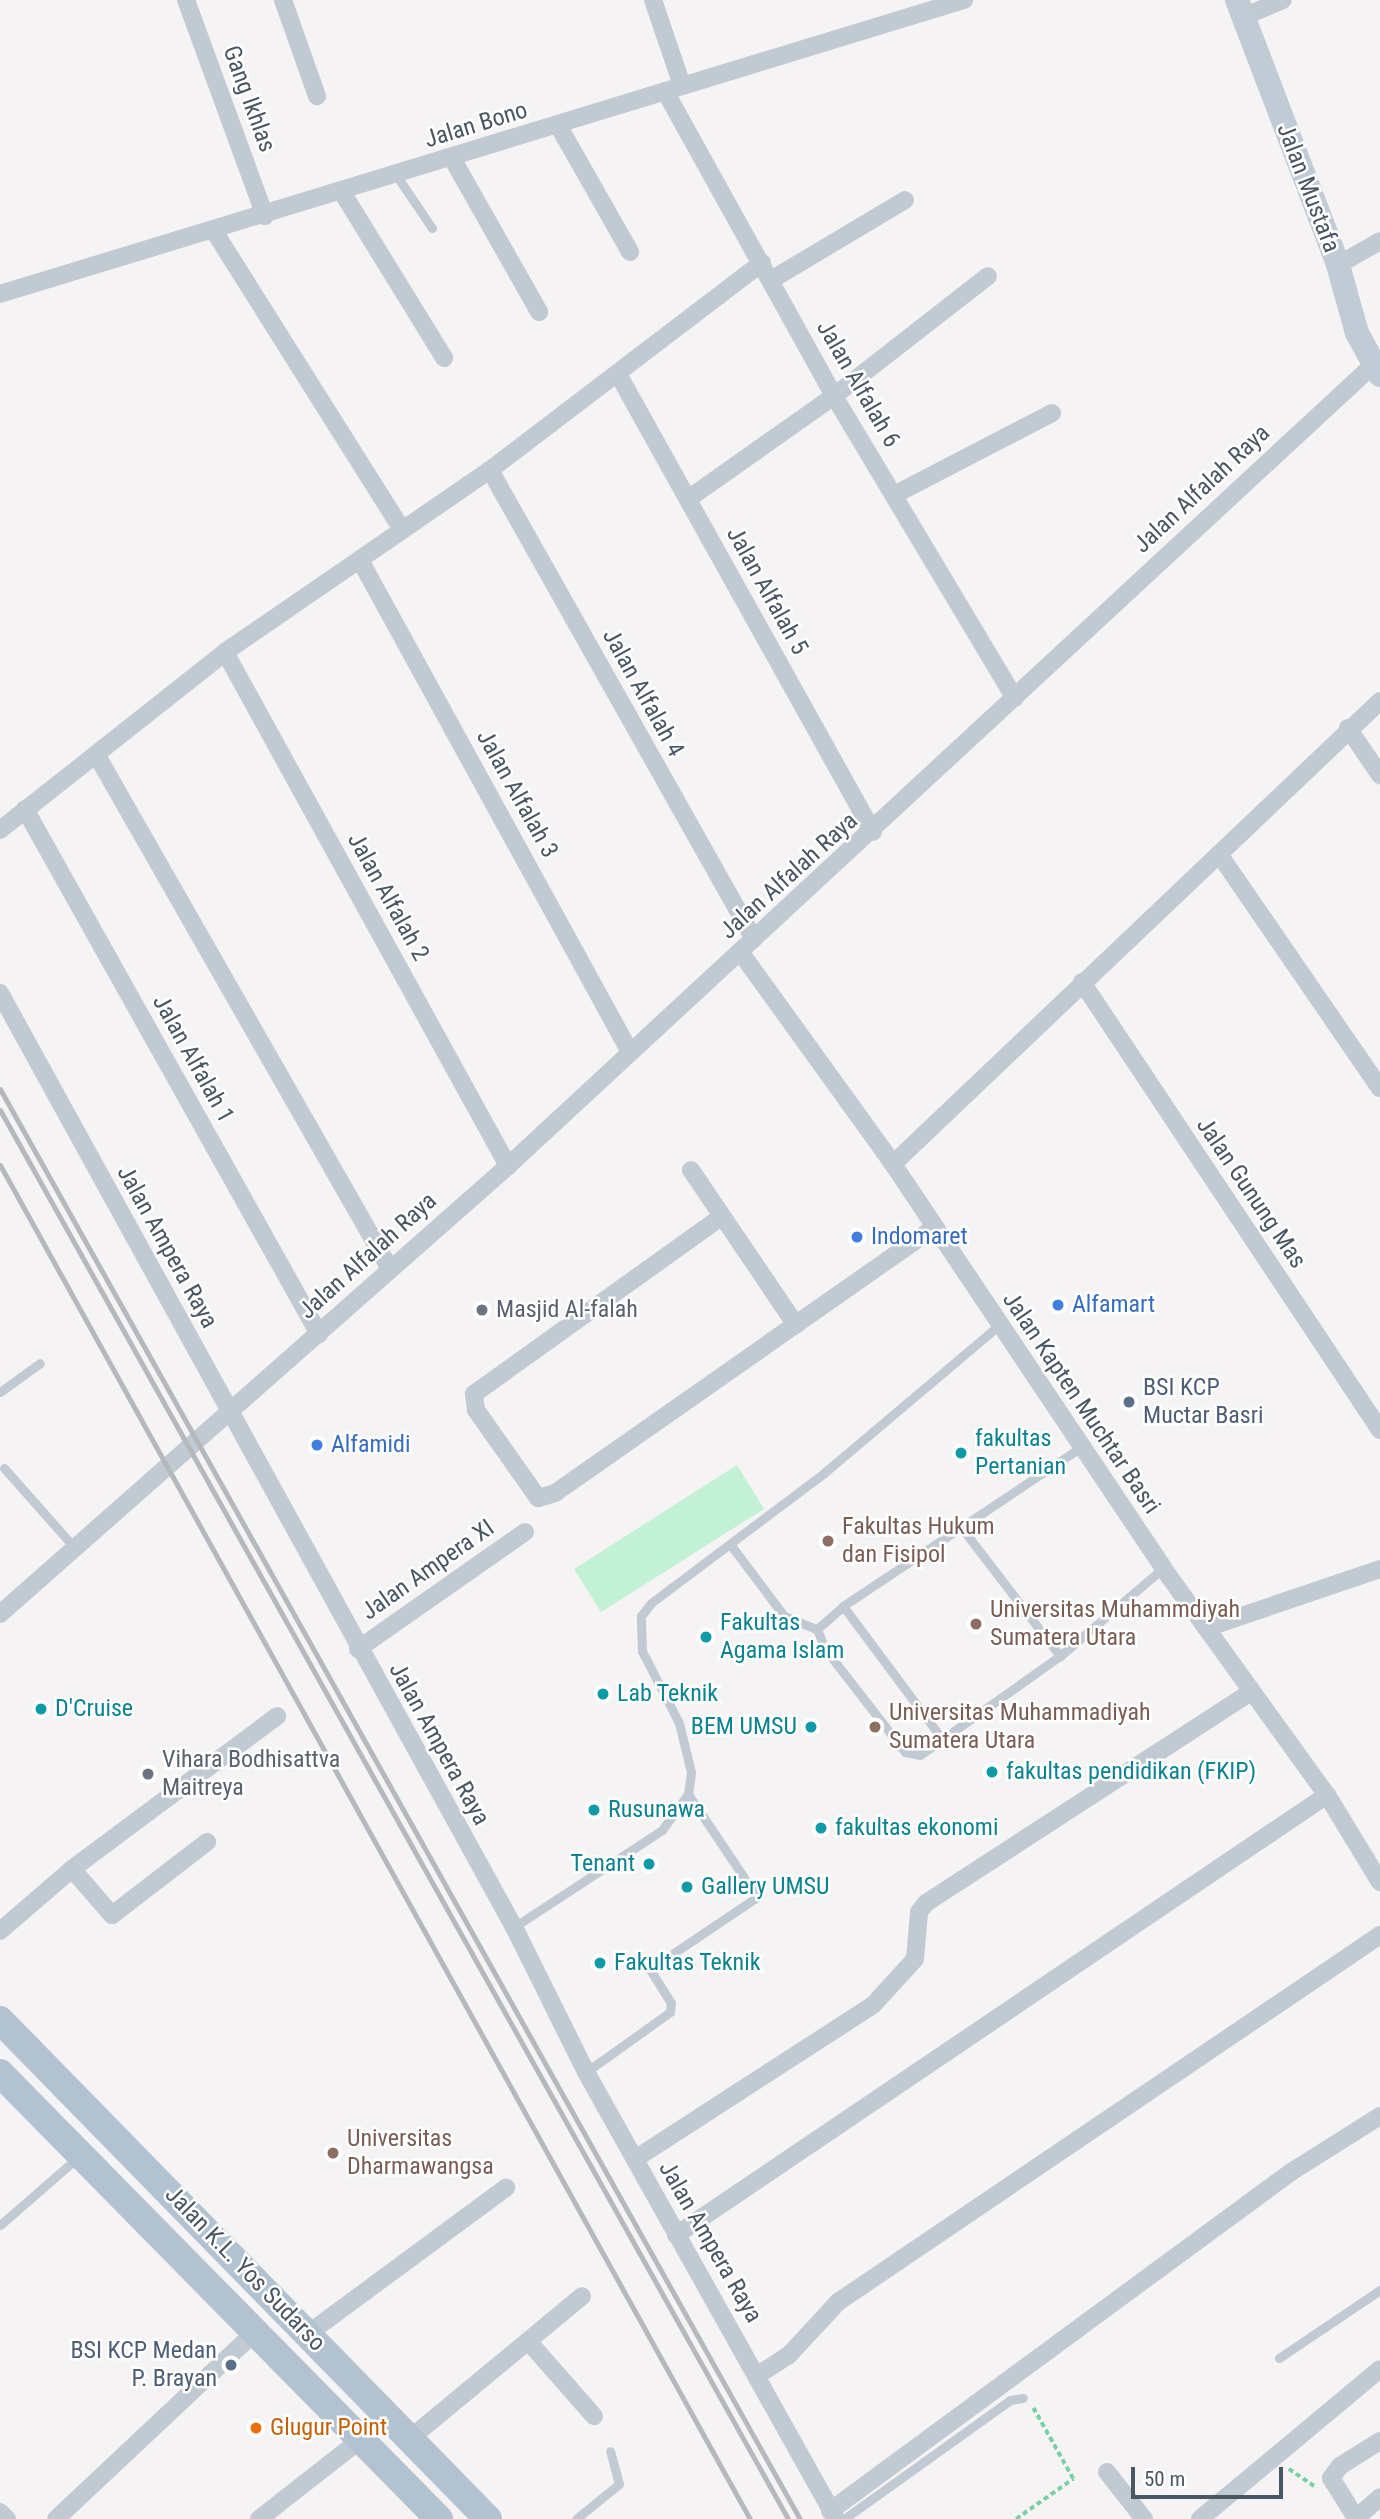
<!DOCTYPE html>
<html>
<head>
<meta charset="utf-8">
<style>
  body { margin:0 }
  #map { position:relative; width:1380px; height:2519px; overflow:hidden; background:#f5f3f3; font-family:"Roboto Condensed",sans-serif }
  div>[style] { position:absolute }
  .green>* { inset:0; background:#c3f1d5 }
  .path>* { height:3.5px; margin-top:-1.75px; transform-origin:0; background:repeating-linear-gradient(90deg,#7ad0a6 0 5px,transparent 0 8.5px) }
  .lane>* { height:9px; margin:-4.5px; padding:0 4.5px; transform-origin:4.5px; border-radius:4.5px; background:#c1cad2 }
  .street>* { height:18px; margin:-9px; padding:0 9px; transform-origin:9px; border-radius:9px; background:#c1cad2 }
  .secondary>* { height:24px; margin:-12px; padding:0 12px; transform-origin:12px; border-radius:12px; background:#c1cbd6 }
  .primary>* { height:28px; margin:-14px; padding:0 14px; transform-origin:14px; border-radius:14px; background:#b3c2d1 }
  .rail>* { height:5px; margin:-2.5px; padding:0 2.5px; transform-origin:2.5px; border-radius:2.5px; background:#b5b8bd }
  .dots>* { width:19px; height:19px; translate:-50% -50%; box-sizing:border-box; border:4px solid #fff; border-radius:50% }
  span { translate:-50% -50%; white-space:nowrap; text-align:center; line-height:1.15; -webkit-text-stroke:5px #fff; paint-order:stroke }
  .street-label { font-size:24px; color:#4a5661 }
  .shop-label { font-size:24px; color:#366cbe }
  .left { translate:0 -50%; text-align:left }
  .worship-label { font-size:24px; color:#5b616d }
  .service-label { font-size:24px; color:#4e5e75 }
  .right { translate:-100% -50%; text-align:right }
  .culture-label { font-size:24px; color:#0d838f }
  .education-label { font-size:24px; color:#785e54 }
  .food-label { font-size:24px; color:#c56008 }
  .scale { position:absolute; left:1131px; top:2467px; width:152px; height:32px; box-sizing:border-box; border:4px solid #4a5661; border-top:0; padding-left:9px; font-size:21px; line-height:24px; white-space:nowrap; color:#4a5661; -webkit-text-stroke:5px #fff; paint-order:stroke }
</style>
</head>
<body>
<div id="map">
  <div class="green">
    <i style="clip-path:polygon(737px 1465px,764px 1509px,601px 1612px,574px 1569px)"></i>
  </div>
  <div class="path">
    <i style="left:1289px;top:2469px;width:34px;rotate:34deg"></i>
    <i style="left:1016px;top:2519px;width:70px;rotate:-35.1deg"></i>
    <i style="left:1073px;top:2479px;width:81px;rotate:-119.4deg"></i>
  </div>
  <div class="lane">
    <i style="left:396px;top:175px;width:64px;rotate:55.8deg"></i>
    <i style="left:0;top:1392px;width:49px;rotate:-35.9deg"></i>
    <i style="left:4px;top:1468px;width:106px;rotate:48.5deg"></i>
    <i style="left:961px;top:1527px;width:163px;rotate:52.5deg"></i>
    <i style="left:730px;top:1544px;width:90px;rotate:53.1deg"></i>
    <i style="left:784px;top:1616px;width:35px;rotate:22deg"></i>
    <i style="left:843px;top:1606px;width:166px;rotate:53.3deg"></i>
    <i style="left:817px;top:1629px;width:22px;rotate:68deg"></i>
    <i style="left:825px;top:1649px;width:130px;rotate:52.2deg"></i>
    <i style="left:905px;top:1752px;width:15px;rotate:11deg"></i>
    <i style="left:920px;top:1755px;width:171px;rotate:-35.3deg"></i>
    <i style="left:1060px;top:1656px;width:135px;rotate:-40.5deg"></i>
    <i style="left:817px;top:1629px;width:35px;rotate:-41deg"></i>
    <i style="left:843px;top:1606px;width:286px;rotate:-33.7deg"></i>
    <i style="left:514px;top:1927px;width:177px;rotate:-33.2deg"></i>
    <i style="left:662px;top:1830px;width:44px;rotate:-54.2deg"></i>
    <i style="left:688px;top:1794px;width:22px;rotate:-82deg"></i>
    <i style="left:691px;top:1772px;width:50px;rotate:-103.8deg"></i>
    <i style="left:679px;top:1723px;width:81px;rotate:-117.2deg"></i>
    <i style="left:642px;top:1651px;width:35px;rotate:-92deg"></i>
    <i style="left:641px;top:1616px;width:16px;rotate:-52deg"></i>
    <i style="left:651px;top:1603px;width:216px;rotate:-36.9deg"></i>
    <i style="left:824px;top:1473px;width:229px;rotate:-40.2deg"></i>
    <i style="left:586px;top:2072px;width:103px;rotate:-35.5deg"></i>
    <i style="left:670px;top:2012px;width:9px;rotate:-84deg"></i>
    <i style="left:671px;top:2003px;width:40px;rotate:-122deg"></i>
    <i style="left:650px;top:1969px;width:129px;rotate:-33.9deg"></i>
    <i style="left:757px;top:1897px;width:124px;rotate:-123.8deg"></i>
    <i style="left:0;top:2225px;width:102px;rotate:-41deg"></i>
    <i style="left:1279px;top:2358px;width:122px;rotate:-34deg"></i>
    <i style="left:576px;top:2519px;width:55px;rotate:-39.1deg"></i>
    <i style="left:619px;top:2484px;width:34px;rotate:-105deg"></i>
    <i style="left:844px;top:2519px;width:204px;rotate:-35.6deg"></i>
    <i style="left:1010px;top:2400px;width:13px;rotate:-9deg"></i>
  </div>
  <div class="street">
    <i style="left:186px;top:0;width:230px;rotate:69.9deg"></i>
    <i style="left:283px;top:0;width:102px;rotate:70.5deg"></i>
    <i style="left:653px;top:0;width:90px;rotate:71.2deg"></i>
    <i style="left:1243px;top:17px;width:43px;rotate:-23deg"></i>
    <i style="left:665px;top:91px;width:349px;rotate:61deg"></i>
    <i style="left:834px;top:396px;width:352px;rotate:59.1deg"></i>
    <i style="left:558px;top:125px;width:146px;rotate:60.4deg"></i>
    <i style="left:452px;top:158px;width:177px;rotate:60.5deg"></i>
    <i style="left:342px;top:192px;width:195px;rotate:58.4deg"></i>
    <i style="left:214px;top:231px;width:352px;rotate:57.8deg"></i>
    <i style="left:1338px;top:265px;width:48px;rotate:-29.7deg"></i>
    <i style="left:771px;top:280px;width:156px;rotate:-30.8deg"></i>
    <i style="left:0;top:294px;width:1008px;rotate:-16.96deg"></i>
    <i style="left:618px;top:374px;width:524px;rotate:60.89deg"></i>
    <i style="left:490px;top:470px;width:538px;rotate:60.62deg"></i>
    <i style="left:894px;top:495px;width:178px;rotate:-27.4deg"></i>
    <i style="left:688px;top:499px;width:179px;rotate:-35.2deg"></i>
    <i style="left:834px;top:396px;width:195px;rotate:-37.9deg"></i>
    <i style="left:360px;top:560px;width:561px;rotate:61.24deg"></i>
    <i style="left:225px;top:652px;width:587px;rotate:61.16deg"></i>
    <i style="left:1348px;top:728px;width:57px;rotate:55.8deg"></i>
    <i style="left:96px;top:754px;width:591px;rotate:60.27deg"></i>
    <i style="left:25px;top:809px;width:602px;rotate:60.75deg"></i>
    <i style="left:0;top:830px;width:287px;rotate:-38.3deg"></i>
    <i style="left:225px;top:652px;width:321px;rotate:-34.5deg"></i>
    <i style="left:490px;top:470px;width:342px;rotate:-37.3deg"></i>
    <i style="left:1219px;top:854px;width:284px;rotate:55.5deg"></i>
    <i style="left:741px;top:953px;width:260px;rotate:54.2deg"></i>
    <i style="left:893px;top:1164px;width:486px;rotate:56.2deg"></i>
    <i style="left:1163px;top:1568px;width:280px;rotate:54.2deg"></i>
    <i style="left:1327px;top:1795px;width:102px;rotate:58.7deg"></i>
    <i style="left:1082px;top:982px;width:538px;rotate:56.37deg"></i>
    <i style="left:0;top:993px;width:1066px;rotate:61.18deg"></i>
    <i style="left:514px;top:1927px;width:162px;rotate:63.6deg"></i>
    <i style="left:586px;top:2072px;width:512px;rotate:60.78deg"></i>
    <i style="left:893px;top:1164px;width:672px;rotate:-43.55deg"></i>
    <i style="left:691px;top:1170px;width:187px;rotate:55.9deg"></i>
    <i style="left:721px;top:1217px;width:304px;rotate:144.4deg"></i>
    <i style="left:474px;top:1394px;width:16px;rotate:83deg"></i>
    <i style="left:476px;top:1410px;width:108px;rotate:54.8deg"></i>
    <i style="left:538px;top:1498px;width:18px;rotate:-16deg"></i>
    <i style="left:555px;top:1493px;width:462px;rotate:-35deg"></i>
    <i style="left:0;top:1614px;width:677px;rotate:-41.41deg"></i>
    <i style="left:508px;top:1166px;width:1177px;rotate:-42.8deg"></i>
    <i style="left:1206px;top:1628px;width:184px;rotate:-18.7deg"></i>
    <i style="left:358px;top:1649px;width:204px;rotate:-35deg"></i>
    <i style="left:72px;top:1869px;width:61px;rotate:49deg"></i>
    <i style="left:112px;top:1915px;width:120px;rotate:-37.5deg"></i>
    <i style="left:0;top:1931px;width:95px;rotate:-40.7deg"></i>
    <i style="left:72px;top:1869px;width:256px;rotate:-36.7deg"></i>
    <i style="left:635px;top:2159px;width:283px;rotate:-32.9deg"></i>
    <i style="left:873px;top:2005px;width:62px;rotate:-47.6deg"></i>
    <i style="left:915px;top:1959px;width:47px;rotate:-85.1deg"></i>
    <i style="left:919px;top:1912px;width:11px;rotate:-52deg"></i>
    <i style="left:926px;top:1903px;width:387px;rotate:-33deg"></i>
    <i style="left:676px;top:2235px;width:786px;rotate:-34.05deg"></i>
    <i style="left:309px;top:2333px;width:245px;rotate:-36.4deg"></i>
    <i style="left:528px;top:2341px;width:100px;rotate:48.7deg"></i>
    <i style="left:758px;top:2375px;width:37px;rotate:-33deg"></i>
    <i style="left:789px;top:2355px;width:72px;rotate:-47.2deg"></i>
    <i style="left:838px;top:2302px;width:655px;rotate:-34.1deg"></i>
    <i style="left:407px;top:2441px;width:227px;rotate:-39.6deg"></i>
    <i style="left:1107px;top:2472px;width:60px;rotate:51.8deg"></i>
    <i style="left:830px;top:2511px;width:572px;rotate:-36.33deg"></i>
    <i style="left:1291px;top:2172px;width:105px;rotate:-32.2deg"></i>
    <i style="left:0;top:2512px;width:10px;rotate:45deg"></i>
    <i style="left:1356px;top:2518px;width:47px;rotate:-122deg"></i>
    <i style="left:1331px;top:2478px;width:15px;rotate:-53deg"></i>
    <i style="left:1340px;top:2466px;width:47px;rotate:-32deg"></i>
    <i style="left:56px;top:2519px;width:273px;rotate:-43.2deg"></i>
    <i style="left:259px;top:2519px;width:128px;rotate:-38deg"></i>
    <i style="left:1200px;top:2519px;width:234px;rotate:-39.8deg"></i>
    <i style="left:1355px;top:2519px;width:33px;rotate:-41deg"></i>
  </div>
  <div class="secondary">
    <i style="left:1237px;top:0;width:284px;rotate:69.1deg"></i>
    <i style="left:1338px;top:265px;width:71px;rotate:74.4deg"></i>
    <i style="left:1357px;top:333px;width:48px;rotate:61.3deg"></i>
  </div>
  <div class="primary">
    <i style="left:0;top:2020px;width:698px;rotate:45.64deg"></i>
    <i style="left:0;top:2073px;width:626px;rotate:45.45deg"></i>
  </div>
  <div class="rail">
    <i style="left:0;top:1089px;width:1639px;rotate:60.78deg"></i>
    <i style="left:0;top:1110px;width:1614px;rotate:60.78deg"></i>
    <i style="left:0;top:1165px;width:1548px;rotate:61.02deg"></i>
  </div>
  <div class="dots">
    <i style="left:857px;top:1237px;background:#3f7fe0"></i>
    <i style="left:1058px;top:1305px;background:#3f7fe0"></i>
    <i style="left:482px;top:1310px;background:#6b7280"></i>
    <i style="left:1129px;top:1402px;background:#5c6f8a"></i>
    <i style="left:317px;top:1445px;background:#3f7fe0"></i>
    <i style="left:961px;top:1453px;background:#0f9aa8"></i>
    <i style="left:828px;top:1541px;background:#8d6e63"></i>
    <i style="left:976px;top:1624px;background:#8d6e63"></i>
    <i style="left:706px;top:1637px;background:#0f9aa8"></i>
    <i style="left:603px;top:1694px;background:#0f9aa8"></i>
    <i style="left:41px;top:1709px;background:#0f9aa8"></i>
    <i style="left:811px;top:1727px;background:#0f9aa8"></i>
    <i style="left:875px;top:1727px;background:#8d6e63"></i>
    <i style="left:992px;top:1772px;background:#0f9aa8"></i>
    <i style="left:148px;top:1774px;background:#6b7280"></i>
    <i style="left:594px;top:1810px;background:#0f9aa8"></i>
    <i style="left:821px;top:1828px;background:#0f9aa8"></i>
    <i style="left:649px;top:1864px;background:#0f9aa8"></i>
    <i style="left:687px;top:1887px;background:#0f9aa8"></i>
    <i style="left:600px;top:1963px;background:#0f9aa8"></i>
    <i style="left:333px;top:2153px;background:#8d6e63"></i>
    <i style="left:231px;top:2365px;background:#5c6f8a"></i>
    <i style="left:256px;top:2428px;background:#e8710a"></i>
  </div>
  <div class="street-label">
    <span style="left:249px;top:99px;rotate:70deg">Gang Ikhlas</span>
    <span style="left:476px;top:125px;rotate:-17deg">Jalan Bono</span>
    <span style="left:1308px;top:188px;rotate:69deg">Jalan Mustafa</span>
    <span style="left:858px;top:384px;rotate:60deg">Jalan Alfalah 6</span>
    <span style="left:1202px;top:489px;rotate:-43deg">Jalan Alfalah Raya</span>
    <span style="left:767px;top:591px;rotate:61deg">Jalan Alfalah 5</span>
    <span style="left:643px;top:693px;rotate:61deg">Jalan Alfalah 4</span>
    <span style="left:517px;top:794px;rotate:61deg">Jalan Alfalah 3</span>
    <span style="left:789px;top:876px;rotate:-42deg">Jalan Alfalah Raya</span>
    <span style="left:388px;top:897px;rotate:61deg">Jalan Alfalah 2</span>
    <span style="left:193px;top:1059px;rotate:61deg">Jalan Alfalah 1</span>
    <span style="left:1251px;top:1193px;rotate:56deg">Jalan Gunung Mas</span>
    <span style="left:167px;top:1247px;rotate:61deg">Jalan Ampera Raya</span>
    <span style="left:368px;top:1256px;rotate:-42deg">Jalan Alfalah Raya</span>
    <span style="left:1081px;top:1403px;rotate:56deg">Jalan Kapten Muchtar Basri</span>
    <span style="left:428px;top:1570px;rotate:-35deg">Jalan Ampera XI</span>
    <span style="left:439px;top:1744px;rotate:61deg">Jalan Ampera Raya</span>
    <span style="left:710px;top:2242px;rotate:60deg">Jalan Ampera Raya</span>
    <span style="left:245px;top:2269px;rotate:46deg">Jalan K.L. Yos Sudarso</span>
  </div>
  <div class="shop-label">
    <span class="left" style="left:871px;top:1237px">Indomaret</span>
    <span class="left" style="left:1072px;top:1305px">Alfamart</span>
    <span class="left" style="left:331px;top:1445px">Alfamidi</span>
  </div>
  <div class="worship-label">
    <span class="left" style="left:496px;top:1310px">Masjid Al-falah</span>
    <span class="left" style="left:162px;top:1774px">Vihara Bodhisattva<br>Maitreya</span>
  </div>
  <div class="service-label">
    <span class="left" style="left:1143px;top:1402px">BSI KCP<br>Muctar Basri</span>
    <span class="right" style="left:217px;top:2365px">BSI KCP Medan<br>P. Brayan</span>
  </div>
  <div class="culture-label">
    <span class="left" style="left:975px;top:1453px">fakultas<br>Pertanian</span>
    <span class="left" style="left:720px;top:1637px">Fakultas<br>Agama Islam</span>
    <span class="left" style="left:617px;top:1694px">Lab Teknik</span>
    <span class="left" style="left:55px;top:1709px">D'Cruise</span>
    <span class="right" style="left:797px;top:1727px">BEM UMSU</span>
    <span class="left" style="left:1006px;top:1772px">fakultas pendidikan (FKIP)</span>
    <span class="left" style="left:608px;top:1810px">Rusunawa</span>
    <span class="left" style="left:835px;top:1828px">fakultas ekonomi</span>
    <span class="right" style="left:635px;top:1864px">Tenant</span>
    <span class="left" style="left:701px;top:1887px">Gallery UMSU</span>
    <span class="left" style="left:614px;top:1963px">Fakultas Teknik</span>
  </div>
  <div class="education-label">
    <span class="left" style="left:842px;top:1541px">Fakultas Hukum<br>dan Fisipol</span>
    <span class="left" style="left:990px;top:1624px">Universitas Muhammdiyah<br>Sumatera Utara</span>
    <span class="left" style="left:889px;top:1727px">Universitas Muhammadiyah<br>Sumatera Utara</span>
    <span class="left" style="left:347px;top:2153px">Universitas<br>Dharmawangsa</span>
  </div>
  <div class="food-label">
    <span class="left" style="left:270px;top:2428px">Glugur Point</span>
  </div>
  <div class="scale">50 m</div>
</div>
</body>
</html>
